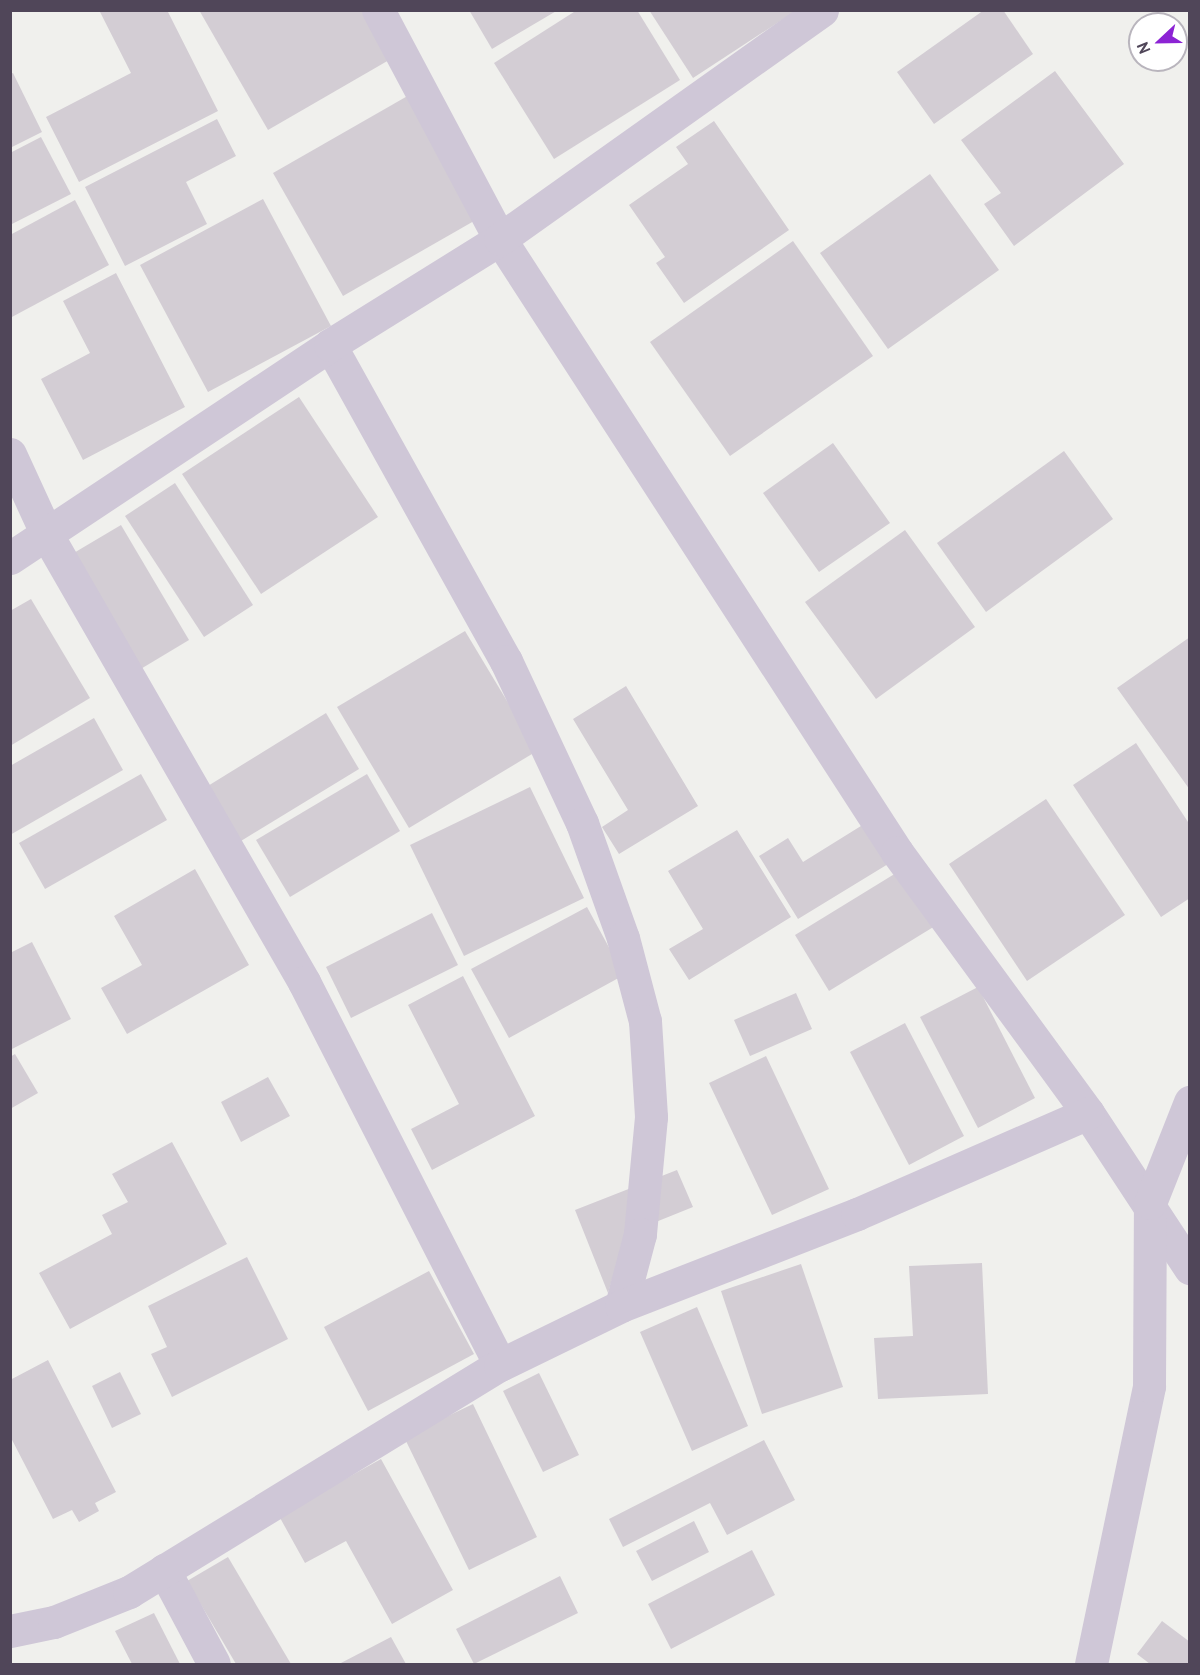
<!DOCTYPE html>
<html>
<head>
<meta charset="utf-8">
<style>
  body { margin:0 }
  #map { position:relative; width:1200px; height:1675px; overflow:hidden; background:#f0f0ed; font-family:"PT Sans",sans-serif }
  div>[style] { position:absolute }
  .building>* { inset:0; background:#d3cdd4 }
  .street>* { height:33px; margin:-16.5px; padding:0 16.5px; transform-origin:16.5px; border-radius:16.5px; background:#cfc7d7 }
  span { translate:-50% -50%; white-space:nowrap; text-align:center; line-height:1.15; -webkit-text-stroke:5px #fff; paint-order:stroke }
  .frame { position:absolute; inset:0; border:12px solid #504659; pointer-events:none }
  .north { position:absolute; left:1128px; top:12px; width:60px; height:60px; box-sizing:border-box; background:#fff; border:2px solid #b9b5bd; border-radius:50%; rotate:248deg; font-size:16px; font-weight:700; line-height:24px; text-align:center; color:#504659 }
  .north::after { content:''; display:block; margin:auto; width:21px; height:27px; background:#8c23d4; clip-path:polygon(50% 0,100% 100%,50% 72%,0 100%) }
</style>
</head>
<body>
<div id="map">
  <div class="building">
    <i style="clip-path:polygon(99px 10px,167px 10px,218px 111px,79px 182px,46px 117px,131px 73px)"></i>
    <i style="clip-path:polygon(199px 10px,370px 10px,396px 56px,268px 130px)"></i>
    <i style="clip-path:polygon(469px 10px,558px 10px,492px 49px)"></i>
    <i style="clip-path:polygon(577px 10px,637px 10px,680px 80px,554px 159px,494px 63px)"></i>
    <i style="clip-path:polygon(649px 10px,797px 10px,693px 78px)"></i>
    <i style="clip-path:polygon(984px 10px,1003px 10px,1033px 54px,934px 124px,897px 72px)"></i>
    <i style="clip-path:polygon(1055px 71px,1124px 164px,1014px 246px,984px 204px,1001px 193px,961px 140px)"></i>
    <i style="clip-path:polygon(13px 73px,42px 132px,10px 148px,10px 74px)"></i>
    <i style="clip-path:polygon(411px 94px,481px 217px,343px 296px,273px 173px)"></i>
    <i style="clip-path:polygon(217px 119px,236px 156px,186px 182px,207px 224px,125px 266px,85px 187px)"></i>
    <i style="clip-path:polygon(714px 121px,789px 230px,684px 303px,656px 263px,665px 257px,629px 205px,688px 164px,676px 147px)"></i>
    <i style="clip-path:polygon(41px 137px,71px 194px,10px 225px,10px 153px)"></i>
    <i style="clip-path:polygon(930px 174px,999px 270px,888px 349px,820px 253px)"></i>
    <i style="clip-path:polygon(263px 199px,331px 326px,208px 392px,140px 265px)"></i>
    <i style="clip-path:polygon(75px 200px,109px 265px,10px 318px,10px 235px)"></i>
    <i style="clip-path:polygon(793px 241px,873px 356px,730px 456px,650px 342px)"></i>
    <i style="clip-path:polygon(116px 273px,185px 407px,83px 460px,41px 379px,90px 353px,63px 301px)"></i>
    <i style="clip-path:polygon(299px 397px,378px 517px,261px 594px,182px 474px)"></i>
    <i style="clip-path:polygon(833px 443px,890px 523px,819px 572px,763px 493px)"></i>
    <i style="clip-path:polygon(1064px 451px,1113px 519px,986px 612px,937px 543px)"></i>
    <i style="clip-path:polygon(175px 483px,253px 605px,204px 637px,125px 516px)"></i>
    <i style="clip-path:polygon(121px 525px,189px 640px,134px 673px,67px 557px)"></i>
    <i style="clip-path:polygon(905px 530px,975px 627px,876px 699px,805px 602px)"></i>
    <i style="clip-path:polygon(31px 599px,90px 698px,10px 746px,10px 611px)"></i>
    <i style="clip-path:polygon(465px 631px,537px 751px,409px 828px,337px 707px)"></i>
    <i style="clip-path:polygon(1190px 637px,1190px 790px,1117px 688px)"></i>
    <i style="clip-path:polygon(626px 686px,698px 806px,619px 854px,602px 827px,628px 810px,573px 719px)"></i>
    <i style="clip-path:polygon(326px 713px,359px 769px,236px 844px,203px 789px)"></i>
    <i style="clip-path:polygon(94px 718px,123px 770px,10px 835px,10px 766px)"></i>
    <i style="clip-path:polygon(1136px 743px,1190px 825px,1190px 898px,1161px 917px,1073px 785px)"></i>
    <i style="clip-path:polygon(141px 774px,167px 820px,45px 889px,19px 843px)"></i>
    <i style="clip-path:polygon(367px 774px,400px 831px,290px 897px,256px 840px)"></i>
    <i style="clip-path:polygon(530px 787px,584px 898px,464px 956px,410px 845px)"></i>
    <i style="clip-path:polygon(1046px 799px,1125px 915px,1027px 981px,949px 864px)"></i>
    <i style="clip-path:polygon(869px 821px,893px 861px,798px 919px,759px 856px,788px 838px,803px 862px)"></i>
    <i style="clip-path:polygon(737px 830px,791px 917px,689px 980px,669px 949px,703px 929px,668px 871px)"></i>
    <i style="clip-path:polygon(195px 869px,249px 965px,127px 1034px,101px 988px,142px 965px,114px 916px)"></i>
    <i style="clip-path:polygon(901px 870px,935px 926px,829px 991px,795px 935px)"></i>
    <i style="clip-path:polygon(587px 907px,624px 975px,509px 1038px,471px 969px)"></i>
    <i style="clip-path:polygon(432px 913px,458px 965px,351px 1018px,326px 967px)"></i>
    <i style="clip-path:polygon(32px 942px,71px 1019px,10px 1050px,10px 953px)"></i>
    <i style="clip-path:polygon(463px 976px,535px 1116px,432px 1170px,411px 1129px,459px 1104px,408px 1005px)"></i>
    <i style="clip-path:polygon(978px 987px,1035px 1098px,978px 1128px,920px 1017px)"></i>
    <i style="clip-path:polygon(796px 993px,812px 1029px,750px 1056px,734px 1020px)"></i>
    <i style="clip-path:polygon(905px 1023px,964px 1136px,909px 1165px,850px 1052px)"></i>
    <i style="clip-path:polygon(15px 1054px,38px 1093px,10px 1109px,10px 1057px)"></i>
    <i style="clip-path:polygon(766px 1056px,829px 1189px,772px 1215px,709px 1083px)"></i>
    <i style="clip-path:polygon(268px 1077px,290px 1116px,241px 1142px,221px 1102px)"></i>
    <i style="clip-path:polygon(172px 1142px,227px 1244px,70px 1329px,39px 1273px,112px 1234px,102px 1215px,128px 1202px,112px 1174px)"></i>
    <i style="clip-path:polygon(677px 1170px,693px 1207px,626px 1234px,608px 1293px,575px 1210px)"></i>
    <i style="clip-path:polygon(247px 1257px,288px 1339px,172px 1397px,151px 1354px,167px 1347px,148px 1306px)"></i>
    <i style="clip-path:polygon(982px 1263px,988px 1394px,878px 1399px,874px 1338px,913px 1336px,909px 1266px)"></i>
    <i style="clip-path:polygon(801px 1264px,843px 1387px,762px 1414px,721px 1291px)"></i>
    <i style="clip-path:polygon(429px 1271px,474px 1354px,368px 1411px,324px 1327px)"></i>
    <i style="clip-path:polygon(697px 1307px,748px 1426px,692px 1451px,640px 1332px)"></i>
    <i style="clip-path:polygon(48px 1360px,116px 1492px,95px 1503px,99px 1511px,79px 1522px,72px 1510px,53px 1519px,10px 1436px,10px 1380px)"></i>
    <i style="clip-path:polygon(120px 1372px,141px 1414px,112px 1428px,92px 1386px)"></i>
    <i style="clip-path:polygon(539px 1373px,579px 1455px,543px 1472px,503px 1391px)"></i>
    <i style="clip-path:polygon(473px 1404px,537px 1537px,469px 1570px,404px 1437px)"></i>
    <i style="clip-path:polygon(764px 1440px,795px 1500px,727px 1535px,710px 1503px,623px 1547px,609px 1519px)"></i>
    <i style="clip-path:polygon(381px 1459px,453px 1590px,392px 1624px,346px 1541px,305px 1563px,279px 1516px)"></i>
    <i style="clip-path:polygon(694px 1521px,709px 1552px,652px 1581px,636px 1551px)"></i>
    <i style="clip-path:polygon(752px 1550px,775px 1595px,671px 1649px,648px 1604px)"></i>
    <i style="clip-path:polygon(228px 1557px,291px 1664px,236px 1664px,187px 1581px)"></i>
    <i style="clip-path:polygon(560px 1576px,578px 1613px,474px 1664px,456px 1629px)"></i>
    <i style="clip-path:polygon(154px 1613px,180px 1664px,132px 1664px,115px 1631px)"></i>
    <i style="clip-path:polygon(1162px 1621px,1190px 1642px,1190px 1664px,1150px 1664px,1137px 1654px)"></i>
    <i style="clip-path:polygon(391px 1637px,406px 1664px,339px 1664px)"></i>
  </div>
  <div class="street">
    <i style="left:378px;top:10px;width:259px;rotate:62deg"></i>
    <i style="left:500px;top:239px;width:730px;rotate:57.07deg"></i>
    <i style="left:897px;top:852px;width:323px;rotate:53.8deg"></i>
    <i style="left:1088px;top:1113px;width:186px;rotate:56.7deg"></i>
    <i style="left:330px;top:345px;width:362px;rotate:60.9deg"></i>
    <i style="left:506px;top:661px;width:179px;rotate:64.9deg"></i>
    <i style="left:582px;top:823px;width:122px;rotate:70.4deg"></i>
    <i style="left:623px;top:938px;width:86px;rotate:75.2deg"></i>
    <i style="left:645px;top:1021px;width:96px;rotate:86.4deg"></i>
    <i style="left:651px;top:1117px;width:118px;rotate:95.4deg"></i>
    <i style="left:640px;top:1234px;width:74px;rotate:104.8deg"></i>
    <i style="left:10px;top:454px;width:89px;rotate:65.4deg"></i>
    <i style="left:47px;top:535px;width:516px;rotate:60.1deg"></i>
    <i style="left:304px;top:982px;width:430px;rotate:62.9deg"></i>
    <i style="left:10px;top:558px;width:384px;rotate:-33.6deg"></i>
    <i style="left:330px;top:345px;width:200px;rotate:-31.9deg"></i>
    <i style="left:500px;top:239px;width:395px;rotate:-35.4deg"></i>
    <i style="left:164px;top:1570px;width:106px;rotate:62deg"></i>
    <i style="left:10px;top:1631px;width:45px;rotate:-11.6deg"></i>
    <i style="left:54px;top:1622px;width:81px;rotate:-21.8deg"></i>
    <i style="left:129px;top:1592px;width:435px;rotate:-31.5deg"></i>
    <i style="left:500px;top:1365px;width:135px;rotate:-26deg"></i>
    <i style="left:621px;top:1306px;width:253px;rotate:-21.3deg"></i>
    <i style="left:857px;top:1214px;width:252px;rotate:-23.6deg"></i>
    <i style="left:1091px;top:1664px;width:284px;rotate:-78.2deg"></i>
    <i style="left:1149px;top:1386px;width:183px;rotate:-89.7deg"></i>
    <i style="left:1150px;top:1203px;width:109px;rotate:-68.4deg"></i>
  </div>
  <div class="frame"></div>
  <div class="north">N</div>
</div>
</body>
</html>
